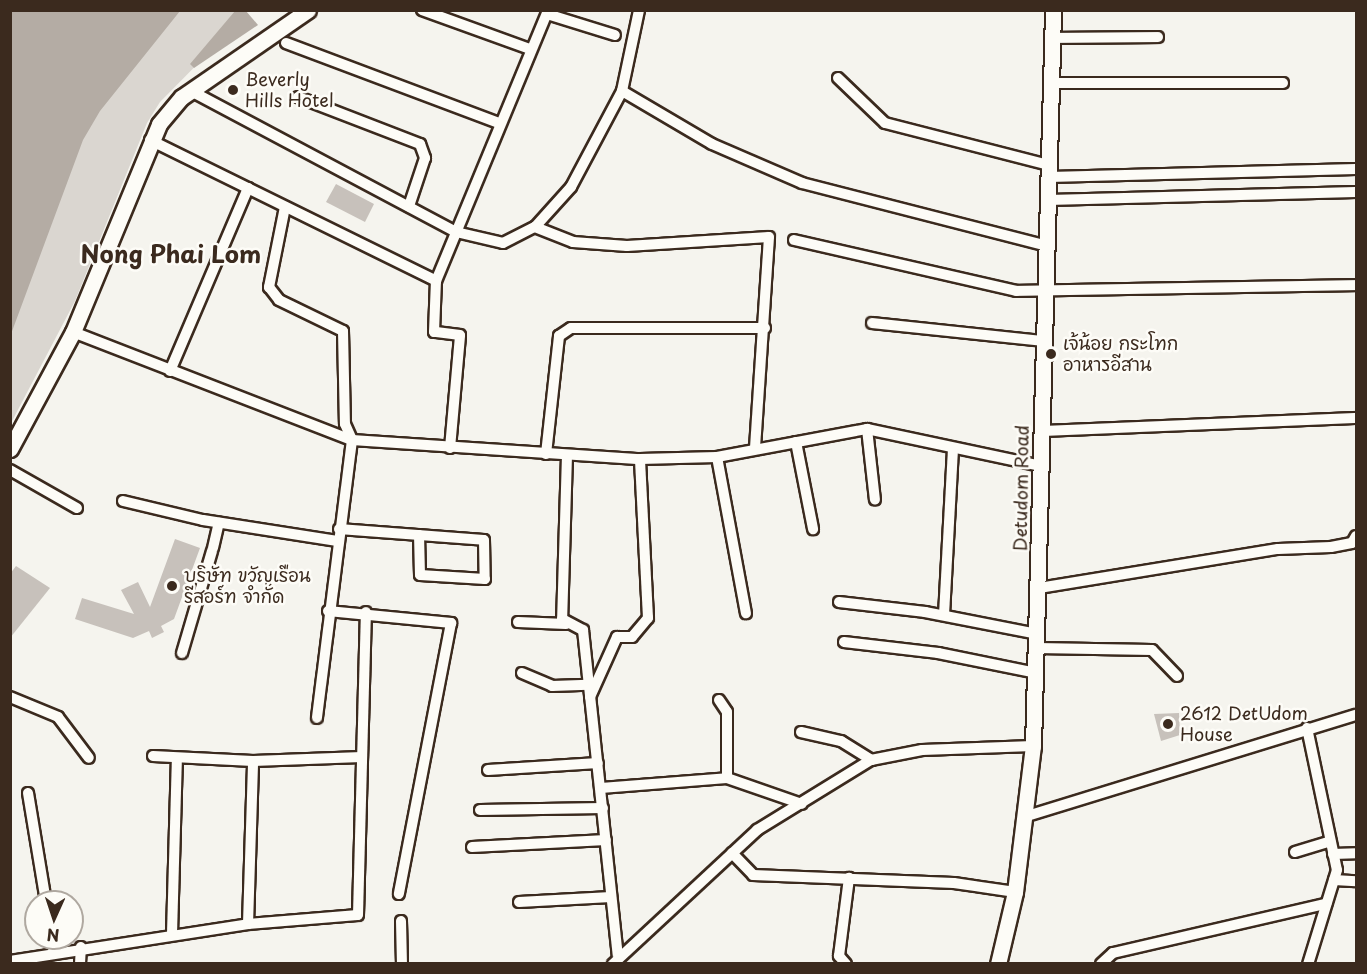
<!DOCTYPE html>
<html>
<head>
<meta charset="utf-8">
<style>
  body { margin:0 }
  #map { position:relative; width:1367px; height:974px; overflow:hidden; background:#f5f4ee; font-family:"Playpen Sans","Playpen Sans Thai",sans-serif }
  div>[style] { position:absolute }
  .green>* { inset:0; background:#dad6d0 }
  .water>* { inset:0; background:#b4aca4 }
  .building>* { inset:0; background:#c7c1bb }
  .roads { filter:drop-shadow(2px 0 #3b2a1e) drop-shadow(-2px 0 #3b2a1e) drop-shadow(0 2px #3b2a1e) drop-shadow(0 -2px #3b2a1e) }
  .minor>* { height:10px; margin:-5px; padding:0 5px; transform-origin:5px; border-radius:5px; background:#fdfcf7 }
  .secondary>* { height:15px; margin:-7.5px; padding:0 7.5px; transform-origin:7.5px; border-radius:7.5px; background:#fdfcf7 }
  .dots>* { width:16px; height:16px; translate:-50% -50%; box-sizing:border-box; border:3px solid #fdfcf7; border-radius:50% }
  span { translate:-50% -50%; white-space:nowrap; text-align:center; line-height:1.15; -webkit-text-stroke:5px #fdfcf7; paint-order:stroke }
  .poi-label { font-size:18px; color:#3b2a1e }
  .left { translate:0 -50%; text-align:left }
  .street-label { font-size:18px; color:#3b2a1e }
  .district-label { font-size:24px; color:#3b2a1e; font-weight:700 }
  .frame { position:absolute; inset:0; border:12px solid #3b2a1e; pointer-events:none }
  .north { position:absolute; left:24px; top:890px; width:60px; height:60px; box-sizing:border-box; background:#fdfcf7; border:2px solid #afa8a0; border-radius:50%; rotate:183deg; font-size:16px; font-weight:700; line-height:24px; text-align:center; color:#3b2a1e }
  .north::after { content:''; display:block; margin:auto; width:21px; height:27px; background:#3b2a1e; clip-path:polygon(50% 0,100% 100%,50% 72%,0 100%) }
</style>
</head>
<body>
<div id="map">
  <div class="green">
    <i style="clip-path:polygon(11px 11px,244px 11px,236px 25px,160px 102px,147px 123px,75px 301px,11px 423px)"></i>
  </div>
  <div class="water">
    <i style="clip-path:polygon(11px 10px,180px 11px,100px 111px,83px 140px,11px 334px)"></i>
    <i style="clip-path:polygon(235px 11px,246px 11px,258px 25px,194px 68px,190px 64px)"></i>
  </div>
  <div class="building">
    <i style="clip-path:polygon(336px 184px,374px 204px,365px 222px,326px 202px)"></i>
    <i style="clip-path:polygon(175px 539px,200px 548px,174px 619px,161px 626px,164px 632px,152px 638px,149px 631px,133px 638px,75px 619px,82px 598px,134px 614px,121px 590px,138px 582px,150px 607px)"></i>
    <i style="clip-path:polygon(16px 566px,50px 588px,10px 638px,10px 574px)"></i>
    <i style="clip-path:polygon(1179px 713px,1180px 735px,1161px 741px,1154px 714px)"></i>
  </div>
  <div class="roads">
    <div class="minor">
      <i style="left:422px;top:10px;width:115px;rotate:19.9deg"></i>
      <i style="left:547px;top:14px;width:71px;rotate:17.2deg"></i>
      <i style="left:1052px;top:38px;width:106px;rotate:-0.5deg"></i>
      <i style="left:286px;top:43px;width:228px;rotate:20.6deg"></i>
      <i style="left:838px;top:78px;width:65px;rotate:43.8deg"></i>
      <i style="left:885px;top:123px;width:169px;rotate:14.4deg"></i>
      <i style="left:1051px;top:83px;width:232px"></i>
      <i style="left:191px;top:91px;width:300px;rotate:28deg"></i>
      <i style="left:456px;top:232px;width:48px;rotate:13.2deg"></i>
      <i style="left:503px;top:243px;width:36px;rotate:-27deg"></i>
      <i style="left:535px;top:227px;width:54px;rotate:-48deg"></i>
      <i style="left:571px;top:187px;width:109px;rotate:-62deg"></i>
      <i style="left:622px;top:91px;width:83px;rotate:-78.1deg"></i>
      <i style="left:622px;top:91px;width:104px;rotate:30.5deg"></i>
      <i style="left:712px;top:144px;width:98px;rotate:23.4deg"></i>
      <i style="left:802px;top:183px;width:253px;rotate:14.4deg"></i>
      <i style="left:298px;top:97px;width:131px;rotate:21.1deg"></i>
      <i style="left:420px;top:144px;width:15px;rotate:70deg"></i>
      <i style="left:425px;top:158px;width:51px;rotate:108.4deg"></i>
      <i style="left:150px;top:140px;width:319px;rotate:26.2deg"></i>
      <i style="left:1049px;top:177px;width:307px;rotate:-1.5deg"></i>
      <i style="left:1048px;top:200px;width:308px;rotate:-1.5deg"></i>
      <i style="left:285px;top:207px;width:82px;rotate:101.3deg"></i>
      <i style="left:269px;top:287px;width:16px;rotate:52deg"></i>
      <i style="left:279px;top:300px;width:71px;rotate:25.8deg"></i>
      <i style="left:343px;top:331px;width:93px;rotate:88.8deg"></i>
      <i style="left:345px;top:424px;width:17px;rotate:66deg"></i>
      <i style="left:352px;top:440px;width:280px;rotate:97.2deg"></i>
      <i style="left:535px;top:227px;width:41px;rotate:21.5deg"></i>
      <i style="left:573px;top:242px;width:54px;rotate:4.2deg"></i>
      <i style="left:627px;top:246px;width:142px;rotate:-3.6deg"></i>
      <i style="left:769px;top:237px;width:211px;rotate:93.8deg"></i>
      <i style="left:794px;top:240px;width:228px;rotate:12.9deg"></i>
      <i style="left:1016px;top:291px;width:340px;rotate:-1deg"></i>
      <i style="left:872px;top:323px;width:173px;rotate:6deg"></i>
      <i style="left:73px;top:332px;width:299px;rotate:21.2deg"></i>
      <i style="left:352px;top:440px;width:289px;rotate:3.8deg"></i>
      <i style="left:640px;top:459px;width:77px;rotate:-1.5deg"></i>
      <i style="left:717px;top:457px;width:153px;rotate:-10.6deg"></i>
      <i style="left:867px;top:429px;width:178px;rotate:12deg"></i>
      <i style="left:170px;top:371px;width:199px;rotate:-66.9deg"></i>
      <i style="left:867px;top:429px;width:71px;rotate:83.6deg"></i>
      <i style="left:1042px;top:431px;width:314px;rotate:-2.4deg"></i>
      <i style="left:796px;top:442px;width:89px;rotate:78.9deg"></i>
      <i style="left:450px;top:448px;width:113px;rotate:-84.9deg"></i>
      <i style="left:460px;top:335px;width:26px;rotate:-173deg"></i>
      <i style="left:434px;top:332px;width:51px;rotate:-87.8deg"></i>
      <i style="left:436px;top:281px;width:293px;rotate:-67.5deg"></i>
      <i style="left:546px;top:454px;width:119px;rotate:-83.7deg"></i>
      <i style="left:559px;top:336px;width:14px;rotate:-34deg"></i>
      <i style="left:571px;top:328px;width:194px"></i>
      <i style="left:567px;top:455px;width:164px;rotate:91.7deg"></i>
      <i style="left:562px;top:619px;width:24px;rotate:28deg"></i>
      <i style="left:583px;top:630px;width:327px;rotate:83.9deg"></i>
      <i style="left:717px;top:457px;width:159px;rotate:79.5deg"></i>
      <i style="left:10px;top:470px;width:77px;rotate:29.6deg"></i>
      <i style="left:123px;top:501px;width:82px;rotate:13.4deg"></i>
      <i style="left:203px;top:520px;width:136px;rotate:8.9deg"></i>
      <i style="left:339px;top:529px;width:145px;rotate:4.3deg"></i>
      <i style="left:484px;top:540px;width:39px;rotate:89deg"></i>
      <i style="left:485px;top:579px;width:65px;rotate:-176.5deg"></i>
      <i style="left:420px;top:575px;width:40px;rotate:-91.4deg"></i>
      <i style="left:213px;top:548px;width:26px;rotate:-77deg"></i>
      <i style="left:1039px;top:588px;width:242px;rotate:-9.3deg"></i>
      <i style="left:1278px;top:549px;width:53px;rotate:-2.2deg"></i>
      <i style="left:1331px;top:547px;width:21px;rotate:-11deg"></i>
      <i style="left:1352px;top:543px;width:8px;rotate:-60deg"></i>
      <i style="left:839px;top:602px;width:87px;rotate:6.6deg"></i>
      <i style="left:925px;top:612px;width:114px;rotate:11.1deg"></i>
      <i style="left:328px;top:611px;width:124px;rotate:5.6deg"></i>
      <i style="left:451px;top:623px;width:276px;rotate:100.9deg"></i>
      <i style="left:944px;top:615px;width:165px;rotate:-86.9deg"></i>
      <i style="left:518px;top:622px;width:48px;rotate:2.4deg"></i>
      <i style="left:844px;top:642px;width:95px;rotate:6.7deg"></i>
      <i style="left:938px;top:653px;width:100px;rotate:11.5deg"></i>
      <i style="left:1037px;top:648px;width:115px;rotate:1deg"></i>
      <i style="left:1152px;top:650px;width:36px;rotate:46deg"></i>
      <i style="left:182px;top:653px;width:106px;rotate:-73.6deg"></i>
      <i style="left:522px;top:673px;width:33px;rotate:23deg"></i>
      <i style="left:552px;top:686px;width:36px;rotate:-2deg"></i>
      <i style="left:10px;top:697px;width:52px;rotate:22.6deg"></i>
      <i style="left:58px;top:717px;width:51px;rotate:52.9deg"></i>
      <i style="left:590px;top:697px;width:66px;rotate:-65.8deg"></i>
      <i style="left:617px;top:637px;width:15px"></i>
      <i style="left:632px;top:637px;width:25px;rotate:-50deg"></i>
      <i style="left:648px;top:618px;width:159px;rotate:-92.9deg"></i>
      <i style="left:719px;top:700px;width:14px;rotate:56deg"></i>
      <i style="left:727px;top:712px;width:66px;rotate:90deg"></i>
      <i style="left:1307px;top:728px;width:145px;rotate:78.1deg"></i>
      <i style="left:1337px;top:870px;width:98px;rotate:107.1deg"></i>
      <i style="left:801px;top:732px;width:41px;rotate:12.7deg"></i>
      <i style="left:841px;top:741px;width:36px;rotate:32deg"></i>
      <i style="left:153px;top:756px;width:100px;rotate:2.9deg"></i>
      <i style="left:253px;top:761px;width:109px;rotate:-2.1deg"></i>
      <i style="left:488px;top:770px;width:110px;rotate:-3.6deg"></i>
      <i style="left:601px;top:788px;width:126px;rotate:-4.5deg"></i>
      <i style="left:727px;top:778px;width:79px;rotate:19.1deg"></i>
      <i style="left:28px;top:793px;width:110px;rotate:80.6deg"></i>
      <i style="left:480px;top:810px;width:123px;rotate:-0.9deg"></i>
      <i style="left:1027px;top:816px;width:344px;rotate:-17.1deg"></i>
      <i style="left:472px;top:847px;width:134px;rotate:-3deg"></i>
      <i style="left:1295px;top:852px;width:37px;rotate:-17deg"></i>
      <i style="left:732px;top:853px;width:30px;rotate:46deg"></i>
      <i style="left:753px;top:875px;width:201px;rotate:2.3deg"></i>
      <i style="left:954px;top:883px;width:62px;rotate:8.4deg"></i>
      <i style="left:1333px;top:854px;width:23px;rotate:-2deg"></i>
      <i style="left:1334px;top:880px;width:22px;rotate:3deg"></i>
      <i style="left:519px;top:902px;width:92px;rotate:-3.1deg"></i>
      <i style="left:401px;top:921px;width:43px;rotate:88.7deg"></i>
      <i style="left:248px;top:924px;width:163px;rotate:-88.2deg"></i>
      <i style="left:172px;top:934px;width:176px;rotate:-88.4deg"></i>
      <i style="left:51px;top:938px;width:14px;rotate:78deg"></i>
      <i style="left:10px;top:961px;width:241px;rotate:-8.8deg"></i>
      <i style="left:248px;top:924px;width:110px;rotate:-4.7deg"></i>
      <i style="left:358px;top:915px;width:303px;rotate:-88.5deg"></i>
      <i style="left:80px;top:964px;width:17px;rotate:-87deg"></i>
      <i style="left:613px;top:964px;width:197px;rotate:-42.9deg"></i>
      <i style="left:757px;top:830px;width:134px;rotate:-31.6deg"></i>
      <i style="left:871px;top:760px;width:52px;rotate:-11.1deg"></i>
      <i style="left:922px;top:750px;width:111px;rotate:-2.1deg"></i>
      <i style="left:846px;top:964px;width:11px;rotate:-131deg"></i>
      <i style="left:839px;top:956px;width:79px;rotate:-82.7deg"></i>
      <i style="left:1101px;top:964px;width:16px;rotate:-43deg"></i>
      <i style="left:1113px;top:953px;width:219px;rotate:-13deg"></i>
    </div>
    <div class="secondary">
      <i style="left:10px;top:449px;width:133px;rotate:-61.7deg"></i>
      <i style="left:73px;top:332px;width:225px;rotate:-67.5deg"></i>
      <i style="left:159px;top:124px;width:35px;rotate:-50deg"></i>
      <i style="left:182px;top:97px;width:153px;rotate:-34.6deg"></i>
      <i style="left:998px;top:964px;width:74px;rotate:-76.7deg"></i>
      <i style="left:1015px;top:892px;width:147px;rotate:-83deg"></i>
      <i style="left:1033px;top:746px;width:736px;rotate:-88.44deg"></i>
    </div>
  </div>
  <div class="dots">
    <i style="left:233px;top:90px;background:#3b2a1e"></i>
    <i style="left:1051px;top:354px;background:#3b2a1e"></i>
    <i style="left:172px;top:586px;background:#3b2a1e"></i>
    <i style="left:1168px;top:724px;background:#3b2a1e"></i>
  </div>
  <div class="poi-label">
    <span class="left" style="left:245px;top:90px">Beverly<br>Hills Hotel</span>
    <span class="left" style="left:1063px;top:354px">เจ้น้อย กระโทก<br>อาหารอีสาน</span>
    <span class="left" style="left:184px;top:586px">บริษัท ขวัญเรือน<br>รีสอร์ท จำกัด</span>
    <span class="left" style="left:1180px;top:724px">2612 DetUdom<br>House</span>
  </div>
  <div class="street-label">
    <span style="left:1021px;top:488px;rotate:-89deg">Detudom Road</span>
  </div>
  <div class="district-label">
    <span style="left:171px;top:254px">Nong Phai Lom</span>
  </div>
  <div class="frame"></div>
  <div class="north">N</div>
</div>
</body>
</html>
